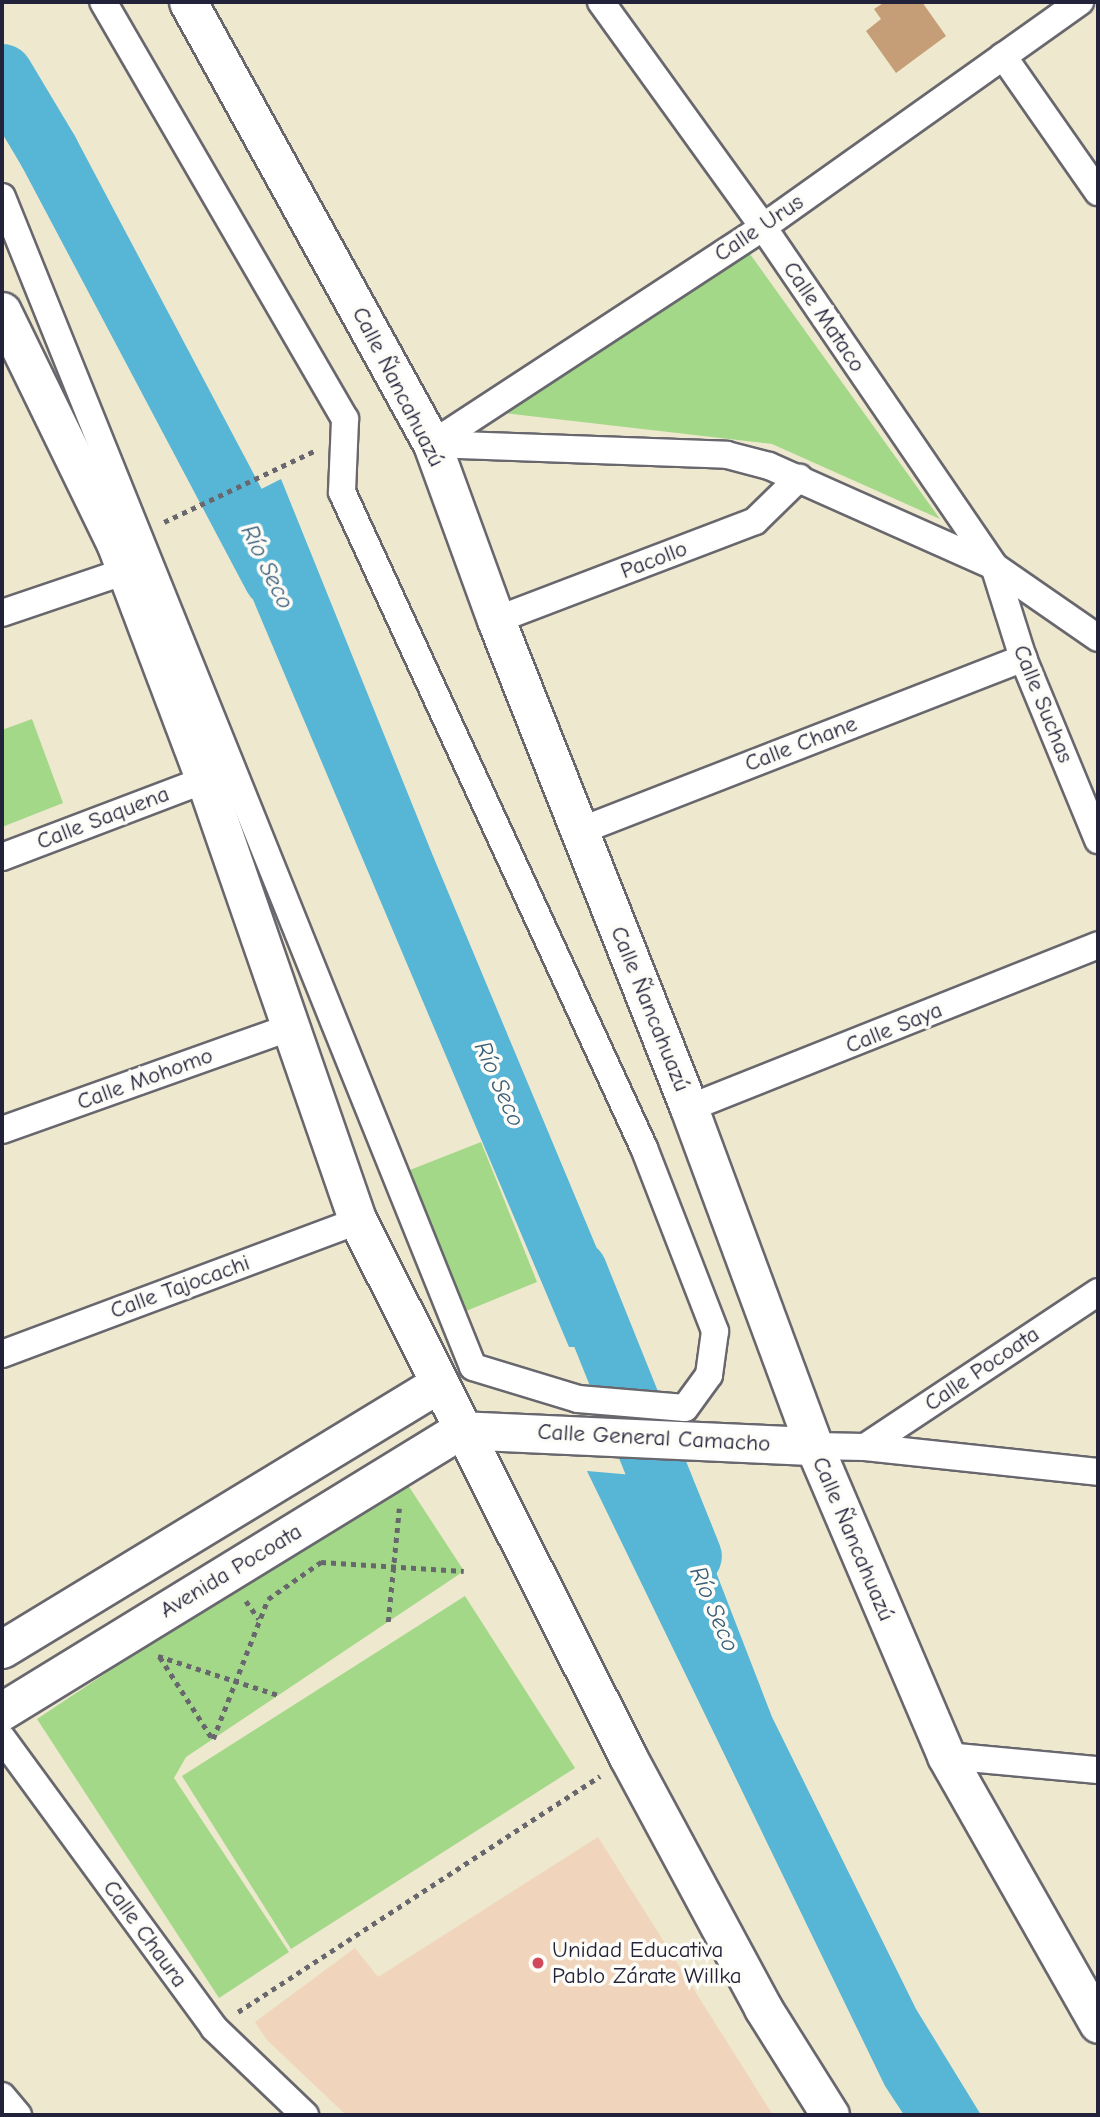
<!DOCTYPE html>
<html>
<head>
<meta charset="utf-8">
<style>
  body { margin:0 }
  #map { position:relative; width:1100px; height:2117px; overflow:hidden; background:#ede8ce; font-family:"Comic Neue",sans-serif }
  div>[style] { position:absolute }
  .built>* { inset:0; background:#f0d5bc }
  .green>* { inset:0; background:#a2d888 }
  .water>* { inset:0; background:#57b5d5 }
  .river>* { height:61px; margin:-30.5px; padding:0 30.5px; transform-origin:30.5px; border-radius:30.5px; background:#57b5d5 }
  .building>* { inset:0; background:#c59d77 }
  .path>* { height:4.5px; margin-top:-2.25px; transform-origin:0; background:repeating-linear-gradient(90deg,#69676e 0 5px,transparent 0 10px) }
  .roads { filter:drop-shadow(2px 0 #69676e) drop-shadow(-2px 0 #69676e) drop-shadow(0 2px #69676e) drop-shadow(0 -2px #69676e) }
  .street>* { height:26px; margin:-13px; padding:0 13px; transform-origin:13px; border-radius:13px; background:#fff }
  .secondary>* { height:37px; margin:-18.5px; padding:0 18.5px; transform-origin:18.5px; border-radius:18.5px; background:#fff }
  .dots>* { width:19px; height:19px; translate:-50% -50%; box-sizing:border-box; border:4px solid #fdfcf7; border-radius:50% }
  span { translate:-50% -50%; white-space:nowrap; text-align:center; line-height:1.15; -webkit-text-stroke:7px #fdfcf7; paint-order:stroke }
  .street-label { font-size:23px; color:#22223b }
  .poi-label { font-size:23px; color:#22223b }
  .left { translate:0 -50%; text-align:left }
  .water-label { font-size:24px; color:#375d79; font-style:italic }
  .frame { position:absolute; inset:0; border:4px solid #22223b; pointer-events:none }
</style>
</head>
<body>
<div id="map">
  <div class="built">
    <i style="clip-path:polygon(598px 1837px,773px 2115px,346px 2115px,267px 2040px,255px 2022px,355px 1948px,378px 1977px)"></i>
  </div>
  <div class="green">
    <i style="clip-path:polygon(750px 254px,940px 519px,772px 444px,504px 413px)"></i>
    <i style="clip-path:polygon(32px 719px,63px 803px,2px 827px,2px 730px)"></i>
    <i style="clip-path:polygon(481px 1142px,537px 1282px,466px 1311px,410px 1170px)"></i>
    <i style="clip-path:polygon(402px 1476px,464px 1571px,186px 1757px,174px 1778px,289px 1952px,219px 1998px,37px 1719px)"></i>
    <i style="clip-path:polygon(465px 1596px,575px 1768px,291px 1949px,182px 1776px)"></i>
  </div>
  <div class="water">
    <i style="clip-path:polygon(281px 479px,433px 856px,638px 1347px,569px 1347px,216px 512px)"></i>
    <i style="clip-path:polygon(587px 1471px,680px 1479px,772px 1717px,916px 2009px,981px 2115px,904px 2115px,885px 2086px)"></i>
  </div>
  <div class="river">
    <i style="left:2px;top:74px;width:90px;rotate:59.1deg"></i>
    <i style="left:48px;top:151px;width:482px;rotate:62.1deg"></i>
    <i style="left:576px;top:1270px;width:308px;rotate:68.1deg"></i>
  </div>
  <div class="building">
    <i style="clip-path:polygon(885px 2px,922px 2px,946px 36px,896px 73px,866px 31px,881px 19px,874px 9px)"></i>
  </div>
  <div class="path">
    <i style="left:164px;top:522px;width:166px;rotate:-25.3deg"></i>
    <i style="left:246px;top:1601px;width:22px;rotate:54deg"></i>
    <i style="left:388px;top:1622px;width:114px;rotate:-84.4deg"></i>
    <i style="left:158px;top:1656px;width:126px;rotate:18deg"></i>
    <i style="left:160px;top:1657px;width:96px;rotate:57.3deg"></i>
    <i style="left:213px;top:1739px;width:150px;rotate:-68.6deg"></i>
    <i style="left:268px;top:1599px;width:65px;rotate:-34.9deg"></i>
    <i style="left:321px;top:1562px;width:143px;rotate:3.6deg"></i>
    <i style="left:238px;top:2012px;width:432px;rotate:-33.1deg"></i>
  </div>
  <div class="roads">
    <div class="street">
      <i style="left:601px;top:2px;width:277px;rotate:54.2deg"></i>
      <i style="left:763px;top:227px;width:410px;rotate:55.7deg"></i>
      <i style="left:994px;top:566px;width:96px;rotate:72.5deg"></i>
      <i style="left:1023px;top:658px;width:197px;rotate:67.6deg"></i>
      <i style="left:1003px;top:56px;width:166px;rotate:55.1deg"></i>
      <i style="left:2px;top:197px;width:1261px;rotate:68.07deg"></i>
      <i style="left:473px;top:1367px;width:110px;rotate:16.9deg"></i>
      <i style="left:578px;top:1399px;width:107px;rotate:4.8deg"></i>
      <i style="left:685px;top:1408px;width:41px;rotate:-54deg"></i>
      <i style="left:709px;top:1375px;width:44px;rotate:-82.2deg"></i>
      <i style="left:715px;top:1331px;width:196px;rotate:-111.2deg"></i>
      <i style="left:644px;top:1148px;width:722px;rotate:-114.72deg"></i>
      <i style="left:342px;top:492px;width:73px;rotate:-87.6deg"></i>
      <i style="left:345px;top:419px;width:482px;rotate:-120.1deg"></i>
      <i style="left:432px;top:444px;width:396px;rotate:-33.2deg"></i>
      <i style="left:763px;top:227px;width:389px;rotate:-35.4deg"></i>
      <i style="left:432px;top:444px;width:295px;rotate:2.1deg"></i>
      <i style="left:727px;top:455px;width:43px;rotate:14.7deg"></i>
      <i style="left:769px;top:466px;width:246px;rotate:24deg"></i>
      <i style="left:994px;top:566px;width:126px;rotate:34.7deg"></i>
      <i style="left:2px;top:613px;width:131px;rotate:-18.7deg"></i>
      <i style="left:496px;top:620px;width:277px;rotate:-20.9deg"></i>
      <i style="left:755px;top:521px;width:62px;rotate:-44.3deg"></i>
      <i style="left:580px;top:831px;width:476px;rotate:-21.3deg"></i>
      <i style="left:2px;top:857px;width:217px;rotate:-20.8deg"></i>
      <i style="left:689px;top:1108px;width:440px;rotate:-21.7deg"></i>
      <i style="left:2px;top:1130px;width:305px;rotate:-19.6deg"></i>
      <i style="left:2px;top:1354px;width:380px;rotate:-20.5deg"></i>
      <i style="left:814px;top:1446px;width:51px;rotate:1.1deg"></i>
      <i style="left:865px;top:1447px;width:234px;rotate:6.1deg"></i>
      <i style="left:865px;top:1447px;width:280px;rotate:-33.6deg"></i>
      <i style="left:2px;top:1738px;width:359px;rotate:53.8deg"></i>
      <i style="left:214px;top:2028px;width:126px;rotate:43.7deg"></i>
      <i style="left:946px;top:1756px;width:153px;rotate:5.3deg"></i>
      <i style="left:2px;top:2096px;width:25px;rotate:50deg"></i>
    </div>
    <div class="secondary">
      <i style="left:188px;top:2px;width:505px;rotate:61.1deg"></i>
      <i style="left:432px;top:444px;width:187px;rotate:70deg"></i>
      <i style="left:496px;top:620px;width:525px;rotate:68.42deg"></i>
      <i style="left:689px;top:1108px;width:360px;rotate:69.7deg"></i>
      <i style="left:814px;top:1446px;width:337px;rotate:66.9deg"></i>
      <i style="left:946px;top:1756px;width:308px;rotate:60.4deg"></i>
      <i style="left:2px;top:311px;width:260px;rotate:64deg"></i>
      <i style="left:116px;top:545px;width:251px;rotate:69.3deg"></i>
      <i style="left:205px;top:780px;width:467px;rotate:70.9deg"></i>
      <i style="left:358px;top:1221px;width:600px;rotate:63.26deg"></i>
      <i style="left:628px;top:1757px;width:285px;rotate:61.7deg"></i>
      <i style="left:763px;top:2008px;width:126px;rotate:57.9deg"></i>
      <i style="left:460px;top:1430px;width:354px;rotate:2.6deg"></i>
      <i style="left:2px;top:1649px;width:510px;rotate:-31.29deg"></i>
      <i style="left:2px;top:1711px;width:537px;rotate:-31.53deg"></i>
    </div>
  </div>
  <div class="dots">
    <i style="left:538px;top:1963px;background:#d1495b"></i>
  </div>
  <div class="street-label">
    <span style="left:759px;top:228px;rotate:-34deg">Calle Urus</span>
    <span style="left:824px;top:317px;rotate:56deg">Calle Mataco</span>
    <span style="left:398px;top:387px;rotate:63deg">Calle Ñancahuazú</span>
    <span style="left:654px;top:560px;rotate:-21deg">Pacollo</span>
    <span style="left:1043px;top:704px;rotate:68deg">Calle Suchas</span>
    <span style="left:801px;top:744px;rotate:-21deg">Calle Chane</span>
    <span style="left:103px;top:818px;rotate:-21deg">Calle Saquena</span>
    <span style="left:650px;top:1009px;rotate:68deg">Calle Ñancahuazú</span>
    <span style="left:894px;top:1028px;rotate:-22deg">Calle Saya</span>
    <span style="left:145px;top:1079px;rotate:-20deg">Calle Mohomo</span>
    <span style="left:180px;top:1287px;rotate:-20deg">Calle Tajocachi</span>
    <span style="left:982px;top:1369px;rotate:-34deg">Calle Pocoata</span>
    <span style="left:654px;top:1438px;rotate:3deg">Calle General Camacho</span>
    <span style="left:853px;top:1539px;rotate:67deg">Calle Ñancahuazú</span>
    <span style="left:231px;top:1571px;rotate:-31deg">Avenida Pocoata</span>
    <span style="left:145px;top:1934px;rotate:54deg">Calle Chaura</span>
  </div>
  <div class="poi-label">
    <span class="left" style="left:552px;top:1963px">Unidad Educativa<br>Pablo Zárate Willka</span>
  </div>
  <div class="water-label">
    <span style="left:267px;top:567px;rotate:64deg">Río Seco</span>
    <span style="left:499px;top:1084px;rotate:66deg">Río Seco</span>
    <span style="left:714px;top:1609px;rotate:67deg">Río Seco</span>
  </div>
  <div class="frame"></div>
</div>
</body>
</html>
